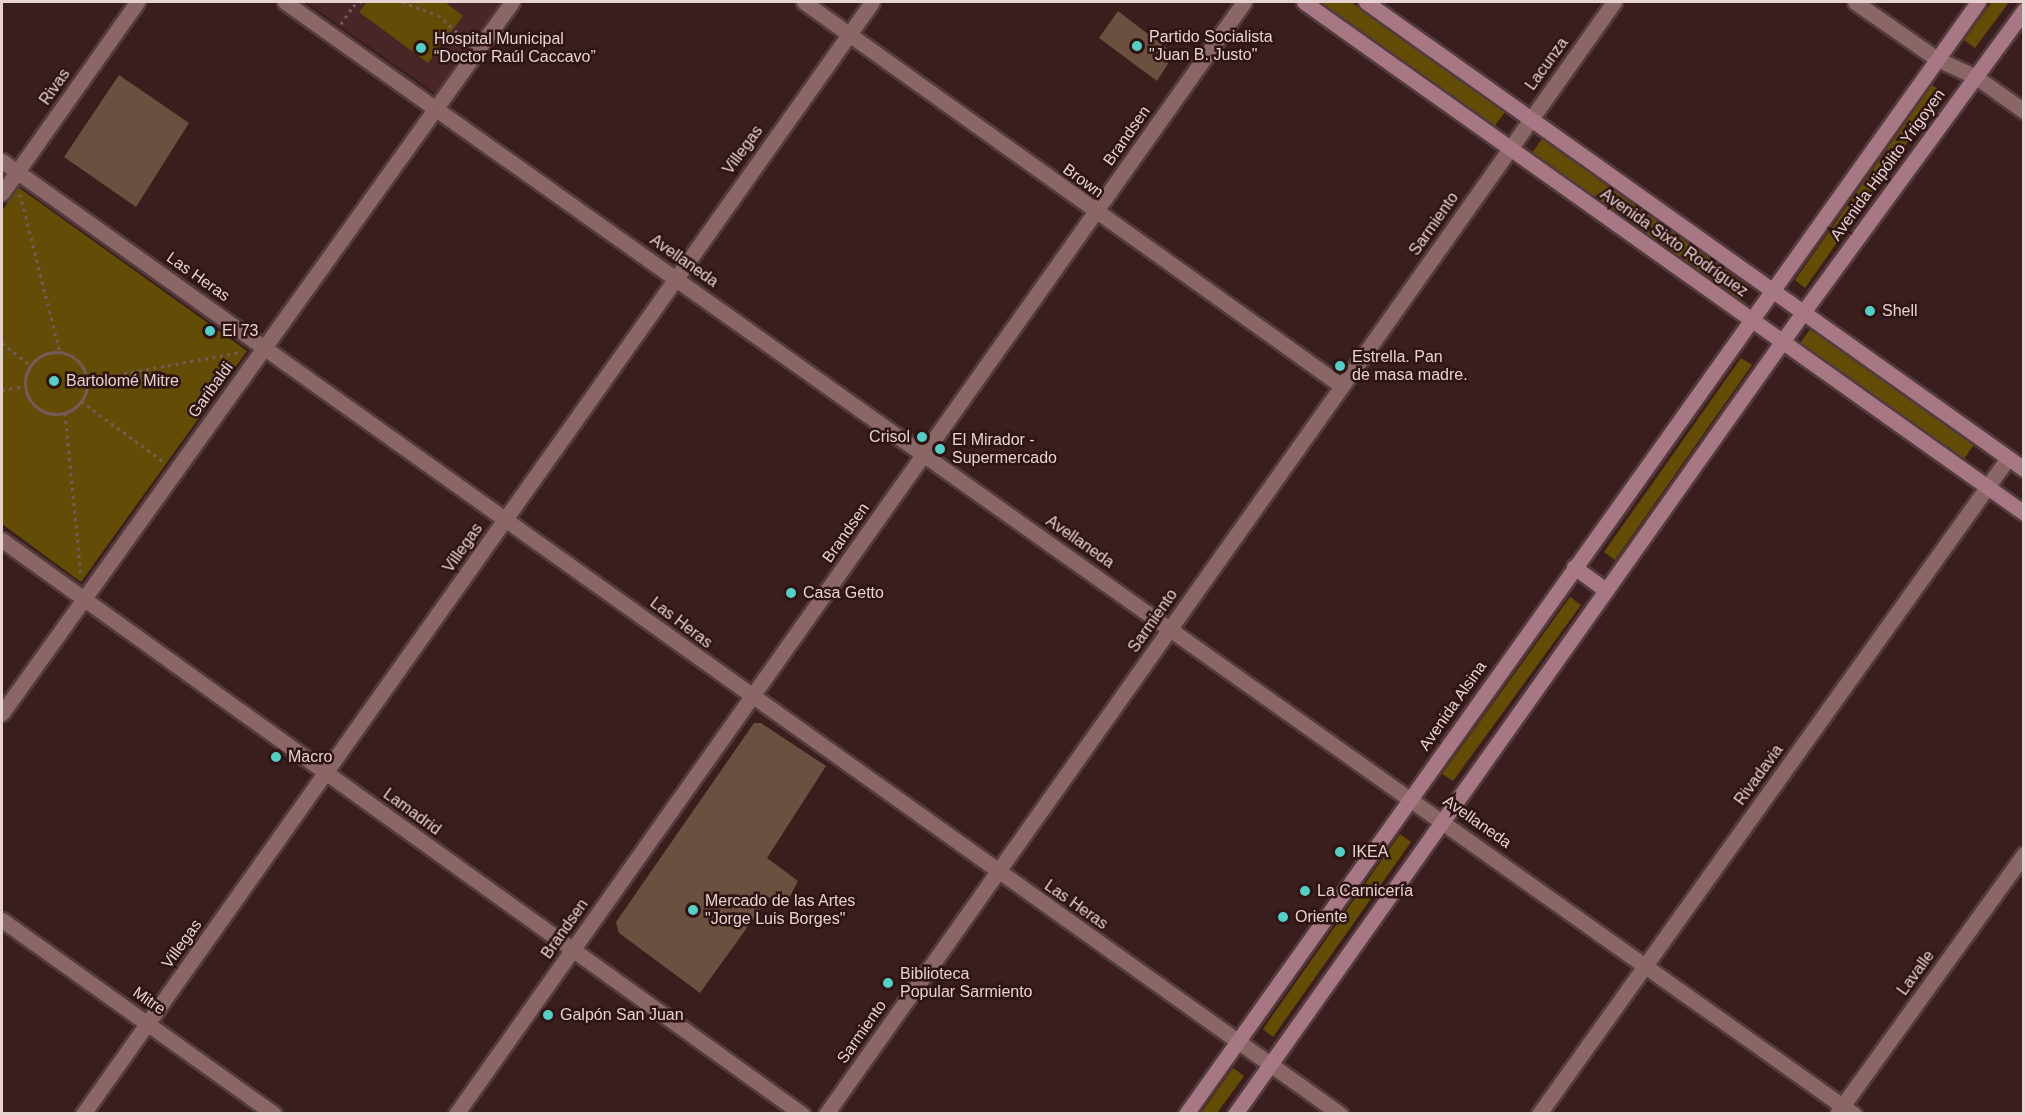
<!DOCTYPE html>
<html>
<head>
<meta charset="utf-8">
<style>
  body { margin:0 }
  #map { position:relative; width:2025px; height:1115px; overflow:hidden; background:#3a1e1e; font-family:Arial,sans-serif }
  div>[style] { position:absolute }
  .built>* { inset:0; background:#482526 }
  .green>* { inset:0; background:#634c05 }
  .building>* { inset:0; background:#6b503f }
  .path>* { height:3px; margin-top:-1.5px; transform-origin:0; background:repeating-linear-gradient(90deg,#745b5a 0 3px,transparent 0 7.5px) }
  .path>.ring { margin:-1.5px; padding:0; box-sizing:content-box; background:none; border:3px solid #745b5a; border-radius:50% }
  .roads { filter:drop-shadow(2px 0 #533b3c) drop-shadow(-2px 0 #533b3c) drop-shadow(0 2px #533b3c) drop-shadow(0 -2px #533b3c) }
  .street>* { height:15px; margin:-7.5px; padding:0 7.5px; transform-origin:7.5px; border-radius:7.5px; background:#8a6766 }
  .secondary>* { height:15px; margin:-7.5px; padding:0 7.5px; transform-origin:7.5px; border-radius:7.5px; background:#a77783 }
  .dots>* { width:16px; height:16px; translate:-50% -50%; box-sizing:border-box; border:3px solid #2f1414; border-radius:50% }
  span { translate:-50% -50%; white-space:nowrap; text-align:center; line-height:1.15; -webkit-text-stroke:5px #2f1414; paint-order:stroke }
  .poi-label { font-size:16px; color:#e6d2d1 }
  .left { translate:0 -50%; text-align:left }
  .right { translate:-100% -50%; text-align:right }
  .street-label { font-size:16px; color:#e6d2d1 }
  .frame { position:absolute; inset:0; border:3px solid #e6d2d1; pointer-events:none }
</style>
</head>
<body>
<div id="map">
  <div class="built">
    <i style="clip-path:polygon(306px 2px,501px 2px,438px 95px)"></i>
  </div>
  <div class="green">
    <i style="clip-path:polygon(367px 2px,445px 2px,463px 16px,428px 63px,359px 12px)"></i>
    <i style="clip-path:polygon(1318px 2px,1351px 2px,1505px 112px,1494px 127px)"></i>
    <i style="clip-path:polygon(1992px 2px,2009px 2px,1975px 48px,1964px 40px)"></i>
    <i style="clip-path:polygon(1932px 85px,1943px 92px,1805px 288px,1795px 280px)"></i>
    <i style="clip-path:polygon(1542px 139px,1749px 287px,1738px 302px,1531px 154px)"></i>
    <i style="clip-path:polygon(18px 187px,247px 351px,81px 582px,2px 524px,2px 211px)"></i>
    <i style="clip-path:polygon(1811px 328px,1974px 445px,1963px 460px,1800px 343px)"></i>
    <i style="clip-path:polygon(1741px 358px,1752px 365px,1615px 560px,1604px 552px)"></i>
    <i style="clip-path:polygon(1570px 597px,1581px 605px,1453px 781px,1442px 774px)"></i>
    <i style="clip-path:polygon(1400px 834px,1411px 842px,1273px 1037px,1263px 1029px)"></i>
    <i style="clip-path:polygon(1233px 1068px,1244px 1076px,1217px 1113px,1201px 1113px)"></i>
  </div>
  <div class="building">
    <i style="clip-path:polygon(1118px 11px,1174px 54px,1157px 81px,1099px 38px)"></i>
    <i style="clip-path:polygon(119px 75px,189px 123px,136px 207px,64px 157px)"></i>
    <i style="clip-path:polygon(754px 723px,761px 723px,826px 766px,767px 858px,798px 881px,784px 908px,769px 897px,700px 993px,619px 933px,616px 922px)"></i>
  </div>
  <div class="path">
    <i style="left:402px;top:2px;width:38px;rotate:20deg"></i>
    <i style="left:438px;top:15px;width:38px;rotate:42deg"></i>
    <i style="left:341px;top:24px;width:22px;rotate:-56deg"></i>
    <i style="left:353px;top:6px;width:9px;rotate:-27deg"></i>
    <i style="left:20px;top:194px;width:163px;rotate:75.8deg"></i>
    <i style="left:2px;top:343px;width:36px;rotate:38deg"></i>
    <i class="ring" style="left:25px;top:352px;width:59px;height:59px"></i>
    <i style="left:87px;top:380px;width:157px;rotate:-10.3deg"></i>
    <i style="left:2px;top:390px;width:22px;rotate:-10deg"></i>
    <i style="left:81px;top:401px;width:103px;rotate:36.3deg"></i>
    <i style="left:65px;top:413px;width:164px;rotate:84.4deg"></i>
  </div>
  <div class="roads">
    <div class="street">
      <i style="left:285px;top:2px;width:1923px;rotate:35.33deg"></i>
      <i style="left:804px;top:2px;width:661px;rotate:35.52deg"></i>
      <i style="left:1855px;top:2px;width:100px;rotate:34.8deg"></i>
      <i style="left:1937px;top:59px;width:43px;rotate:24.8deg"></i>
      <i style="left:1976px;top:77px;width:59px;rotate:35.3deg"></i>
      <i style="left:2px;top:161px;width:1643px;rotate:35.46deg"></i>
      <i style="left:2px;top:193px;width:234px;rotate:-54.7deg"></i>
      <i style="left:2px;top:540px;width:985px;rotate:35.66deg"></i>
      <i style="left:2px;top:713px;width:875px;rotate:-54.35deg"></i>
      <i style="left:2px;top:920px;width:334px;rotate:35.5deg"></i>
      <i style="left:1838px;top:1112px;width:318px;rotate:-54.2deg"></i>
      <i style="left:83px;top:1114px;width:1363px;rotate:-54.64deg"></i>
      <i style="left:456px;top:1114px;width:1363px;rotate:-54.68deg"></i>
      <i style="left:826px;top:1114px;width:1363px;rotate:-54.68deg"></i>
      <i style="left:1539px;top:1114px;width:806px;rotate:-54.44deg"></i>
    </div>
    <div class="secondary">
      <i style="left:1304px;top:2px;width:883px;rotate:35.36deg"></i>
      <i style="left:1366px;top:2px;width:807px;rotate:35.36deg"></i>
      <i style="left:1574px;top:567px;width:39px;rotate:36deg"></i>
      <i style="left:1186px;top:1114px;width:1365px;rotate:-54.54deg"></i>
      <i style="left:1235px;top:1114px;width:984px;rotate:-54.68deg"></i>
      <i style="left:1804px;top:311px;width:373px;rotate:-53.8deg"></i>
    </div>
  </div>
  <div class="dots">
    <i style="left:1137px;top:46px;background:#55cec6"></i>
    <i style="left:421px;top:48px;background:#55cec6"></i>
    <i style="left:1870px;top:311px;background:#55cec6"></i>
    <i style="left:210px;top:331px;background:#55cec6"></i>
    <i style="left:1340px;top:366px;background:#55cec6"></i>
    <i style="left:54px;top:381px;background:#55cec6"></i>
    <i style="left:922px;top:437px;background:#55cec6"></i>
    <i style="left:940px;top:449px;background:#55cec6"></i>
    <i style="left:791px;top:593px;background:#55cec6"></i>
    <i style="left:276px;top:757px;background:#55cec6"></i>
    <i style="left:1340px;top:852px;background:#55cec6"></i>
    <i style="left:1305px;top:891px;background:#55cec6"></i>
    <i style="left:693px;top:910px;background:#55cec6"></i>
    <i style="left:1283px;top:917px;background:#55cec6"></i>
    <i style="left:888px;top:983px;background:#55cec6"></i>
    <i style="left:548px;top:1015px;background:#55cec6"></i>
  </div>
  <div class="poi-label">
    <span class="left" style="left:1149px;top:46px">Partido Socialista<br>"Juan B. Justo"</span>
    <span class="left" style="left:434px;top:48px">Hospital Municipal<br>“Doctor Raúl Caccavo”</span>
    <span class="left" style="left:1882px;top:311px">Shell</span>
    <span class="left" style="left:222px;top:331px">El 73</span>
    <span class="left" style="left:1352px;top:366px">Estrella. Pan<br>de masa madre.</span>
    <span class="left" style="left:66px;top:381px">Bartolomé Mitre</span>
    <span class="right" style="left:910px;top:437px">Crisol</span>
    <span class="left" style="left:952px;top:449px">El Mirador -<br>Supermercado</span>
    <span class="left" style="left:803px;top:593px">Casa Getto</span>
    <span class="left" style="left:288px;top:757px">Macro</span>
    <span class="left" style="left:1352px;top:852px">IKEA</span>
    <span class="left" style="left:1317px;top:891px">La Carnicería</span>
    <span class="left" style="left:705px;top:910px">Mercado de las Artes<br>"Jorge Luis Borges"</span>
    <span class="left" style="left:1295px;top:917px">Oriente</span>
    <span class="left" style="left:900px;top:983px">Biblioteca<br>Popular Sarmiento</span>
    <span class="left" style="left:560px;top:1015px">Galpón San Juan</span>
  </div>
  <div class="street-label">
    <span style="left:1547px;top:64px;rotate:-54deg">Lacunza</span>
    <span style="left:55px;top:87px;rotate:-55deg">Rivas</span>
    <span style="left:1127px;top:136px;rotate:-55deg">Brandsen</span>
    <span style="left:743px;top:150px;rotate:-54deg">Villegas</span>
    <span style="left:1888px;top:165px;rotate:-54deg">Avenida Hipólito Yrigoyen</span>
    <span style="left:1083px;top:181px;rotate:36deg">Brown</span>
    <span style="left:1434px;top:224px;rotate:-55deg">Sarmiento</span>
    <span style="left:1674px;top:243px;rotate:35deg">Avenida Sixto Rodríguez</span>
    <span style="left:684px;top:261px;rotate:35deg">Avellaneda</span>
    <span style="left:198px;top:277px;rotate:35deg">Las Heras</span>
    <span style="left:211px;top:390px;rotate:-54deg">Garibaldi</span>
    <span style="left:846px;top:533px;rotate:-55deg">Brandsen</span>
    <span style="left:1080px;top:542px;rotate:35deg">Avellaneda</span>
    <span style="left:463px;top:548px;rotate:-55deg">Villegas</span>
    <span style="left:1153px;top:621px;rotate:-55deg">Sarmiento</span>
    <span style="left:681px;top:623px;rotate:37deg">Las Heras</span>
    <span style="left:1453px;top:706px;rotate:-55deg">Avenida Alsina</span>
    <span style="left:1759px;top:775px;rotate:-54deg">Rivadavia</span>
    <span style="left:412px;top:812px;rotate:36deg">Lamadrid</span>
    <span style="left:1477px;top:822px;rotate:35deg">Avellaneda</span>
    <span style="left:1076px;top:905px;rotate:35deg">Las Heras</span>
    <span style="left:565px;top:929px;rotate:-55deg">Brandsen</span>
    <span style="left:182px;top:944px;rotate:-54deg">Villegas</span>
    <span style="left:1916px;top:973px;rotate:-54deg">Lavalle</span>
    <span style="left:149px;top:1001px;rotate:35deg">Mitre</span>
    <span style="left:862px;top:1032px;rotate:-55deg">Sarmiento</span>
  </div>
  <div class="frame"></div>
</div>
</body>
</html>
